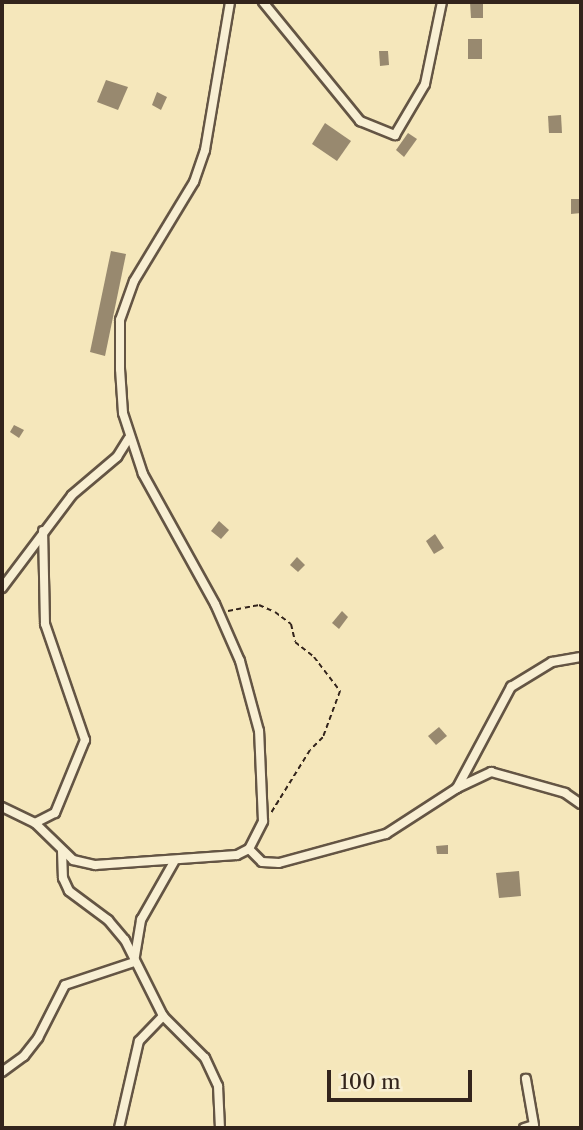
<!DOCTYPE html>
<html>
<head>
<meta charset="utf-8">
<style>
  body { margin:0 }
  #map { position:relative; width:583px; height:1130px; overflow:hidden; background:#f5e7bb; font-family:"Libre Caslon Text",serif }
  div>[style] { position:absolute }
  .building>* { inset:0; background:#98896f }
  .path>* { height:2px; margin-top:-1px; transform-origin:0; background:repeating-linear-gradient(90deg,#33241c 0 5px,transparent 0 8.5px) }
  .roads { filter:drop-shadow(2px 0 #645544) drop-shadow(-2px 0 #645544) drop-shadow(0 2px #645544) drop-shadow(0 -2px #645544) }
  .street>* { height:8px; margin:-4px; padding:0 4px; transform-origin:4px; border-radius:4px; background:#f8efd3 }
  span { translate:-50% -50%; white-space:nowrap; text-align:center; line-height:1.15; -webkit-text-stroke:5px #f8efd3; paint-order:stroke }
  .frame { position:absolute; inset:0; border:4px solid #33241c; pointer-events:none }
  .scale { position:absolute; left:327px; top:1070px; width:145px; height:32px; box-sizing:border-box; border:4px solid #33241c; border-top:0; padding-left:9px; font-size:21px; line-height:24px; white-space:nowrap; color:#33241c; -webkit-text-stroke:5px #f8efd3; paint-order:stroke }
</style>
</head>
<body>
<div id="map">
  <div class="building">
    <i style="clip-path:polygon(470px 2px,483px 2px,483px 18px,471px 18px)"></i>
    <i style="clip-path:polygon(468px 39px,482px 39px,482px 59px,468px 59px)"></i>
    <i style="clip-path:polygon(379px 51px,388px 51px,389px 65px,380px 66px)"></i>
    <i style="clip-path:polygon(106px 80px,128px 87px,118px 110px,97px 102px)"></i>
    <i style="clip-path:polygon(157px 92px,167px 97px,161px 110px,152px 105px)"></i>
    <i style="clip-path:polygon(561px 115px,562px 133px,549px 133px,548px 116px)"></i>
    <i style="clip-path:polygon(325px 123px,351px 141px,337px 161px,312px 144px)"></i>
    <i style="clip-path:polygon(408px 133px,417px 139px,404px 157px,396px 150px)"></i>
    <i style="clip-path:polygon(571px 199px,581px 199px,581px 213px,571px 214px)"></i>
    <i style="clip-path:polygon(111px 251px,126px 254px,105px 356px,90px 352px)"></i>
    <i style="clip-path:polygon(14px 425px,24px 430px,19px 438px,10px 432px)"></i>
    <i style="clip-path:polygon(219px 521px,229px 530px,221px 539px,211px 531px)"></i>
    <i style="clip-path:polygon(435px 534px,444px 548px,434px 554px,426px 541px)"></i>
    <i style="clip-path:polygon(297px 557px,305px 565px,298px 572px,290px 565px)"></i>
    <i style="clip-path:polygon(342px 611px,348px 617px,339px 629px,332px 623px)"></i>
    <i style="clip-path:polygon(439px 727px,447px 736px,436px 745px,428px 736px)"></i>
    <i style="clip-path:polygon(448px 845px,448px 854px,437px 854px,436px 846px)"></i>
    <i style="clip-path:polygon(519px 871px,521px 896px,499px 898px,496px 873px)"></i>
  </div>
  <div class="path">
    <i style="left:228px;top:611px;width:32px;rotate:-11deg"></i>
    <i style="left:259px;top:605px;width:17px;rotate:24deg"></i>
    <i style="left:275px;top:612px;width:20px;rotate:37deg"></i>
    <i style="left:291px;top:624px;width:18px;rotate:77deg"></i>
    <i style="left:295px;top:642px;width:24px;rotate:38deg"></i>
    <i style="left:314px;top:657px;width:43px;rotate:52.6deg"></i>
    <i style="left:340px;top:691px;width:49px;rotate:110.3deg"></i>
    <i style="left:323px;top:737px;width:18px;rotate:135deg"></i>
    <i style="left:310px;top:750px;width:74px;rotate:121.8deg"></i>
  </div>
  <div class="roads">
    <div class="street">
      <i style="left:263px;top:2px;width:154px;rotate:50.8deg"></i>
      <i style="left:360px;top:121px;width:38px;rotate:22deg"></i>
      <i style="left:395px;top:135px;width:59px;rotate:-59.5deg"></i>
      <i style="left:425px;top:84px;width:84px;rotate:-78.3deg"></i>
      <i style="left:2px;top:588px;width:116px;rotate:-53deg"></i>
      <i style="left:72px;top:495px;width:59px;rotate:-40.2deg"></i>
      <i style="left:117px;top:457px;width:22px;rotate:-58deg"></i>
      <i style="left:457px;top:788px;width:38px;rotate:-25deg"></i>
      <i style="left:491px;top:772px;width:77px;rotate:15.8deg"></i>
      <i style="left:565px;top:793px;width:19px;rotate:35deg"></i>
      <i style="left:2px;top:807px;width:37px;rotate:26deg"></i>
      <i style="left:35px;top:823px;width:53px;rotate:44.2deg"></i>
      <i style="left:73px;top:860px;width:23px;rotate:13deg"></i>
      <i style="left:95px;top:865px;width:142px;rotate:-4deg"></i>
      <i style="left:237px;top:855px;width:13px;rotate:-27deg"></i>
      <i style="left:249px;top:849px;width:31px;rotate:-63deg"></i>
      <i style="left:263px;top:821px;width:90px;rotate:-92.5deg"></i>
      <i style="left:259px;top:731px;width:73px;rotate:-105.2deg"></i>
      <i style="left:240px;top:661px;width:62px;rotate:-113.7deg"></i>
      <i style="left:215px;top:604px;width:149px;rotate:-119deg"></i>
      <i style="left:143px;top:474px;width:64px;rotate:-108.2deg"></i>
      <i style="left:123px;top:413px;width:44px;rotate:-93.9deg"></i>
      <i style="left:120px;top:369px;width:49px;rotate:-90deg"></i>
      <i style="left:120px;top:320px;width:41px;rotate:-70.3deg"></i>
      <i style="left:134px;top:281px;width:116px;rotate:-58.8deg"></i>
      <i style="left:194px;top:182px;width:34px;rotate:-71deg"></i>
      <i style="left:205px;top:150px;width:150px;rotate:-80.4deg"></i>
      <i style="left:35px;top:823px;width:22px;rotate:-27deg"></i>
      <i style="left:55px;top:813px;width:79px;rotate:-67.7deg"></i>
      <i style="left:85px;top:740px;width:123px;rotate:-109deg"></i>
      <i style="left:45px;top:624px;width:93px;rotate:-91.2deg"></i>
      <i style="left:249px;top:849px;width:18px;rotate:45deg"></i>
      <i style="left:262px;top:862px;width:17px;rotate:3deg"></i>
      <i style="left:279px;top:863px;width:111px;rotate:-15.2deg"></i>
      <i style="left:386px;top:834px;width:85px;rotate:-32.9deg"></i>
      <i style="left:457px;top:788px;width:115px;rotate:-61.9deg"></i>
      <i style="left:511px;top:687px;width:48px;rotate:-31.4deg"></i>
      <i style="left:552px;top:662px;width:29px;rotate:-10deg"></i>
      <i style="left:62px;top:851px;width:27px;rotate:88deg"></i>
      <i style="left:63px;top:878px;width:14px;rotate:65deg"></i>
      <i style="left:69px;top:891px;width:49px;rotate:36.6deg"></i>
      <i style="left:108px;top:920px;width:26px;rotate:50deg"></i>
      <i style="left:125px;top:940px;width:85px;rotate:63.4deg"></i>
      <i style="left:163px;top:1016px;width:59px;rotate:45deg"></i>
      <i style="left:205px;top:1058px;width:31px;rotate:65deg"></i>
      <i style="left:218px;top:1086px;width:42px;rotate:87.3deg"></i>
      <i style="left:2px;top:1072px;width:27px;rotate:-36deg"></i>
      <i style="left:24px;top:1056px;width:23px;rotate:-52deg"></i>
      <i style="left:38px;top:1038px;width:59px;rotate:-63deg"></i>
      <i style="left:65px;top:985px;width:73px;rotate:-18.4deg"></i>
      <i style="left:134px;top:962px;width:43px;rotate:-80.5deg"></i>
      <i style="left:141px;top:920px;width:67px;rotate:-60.4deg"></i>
      <i style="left:119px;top:1128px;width:89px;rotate:-77.1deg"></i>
      <i style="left:139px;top:1041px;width:35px;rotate:-46deg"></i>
      <i style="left:524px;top:1128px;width:10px;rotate:-17deg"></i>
      <i style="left:534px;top:1125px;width:47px;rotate:-99.9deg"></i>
    </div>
  </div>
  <div class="frame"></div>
  <div class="scale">100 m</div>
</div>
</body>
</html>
